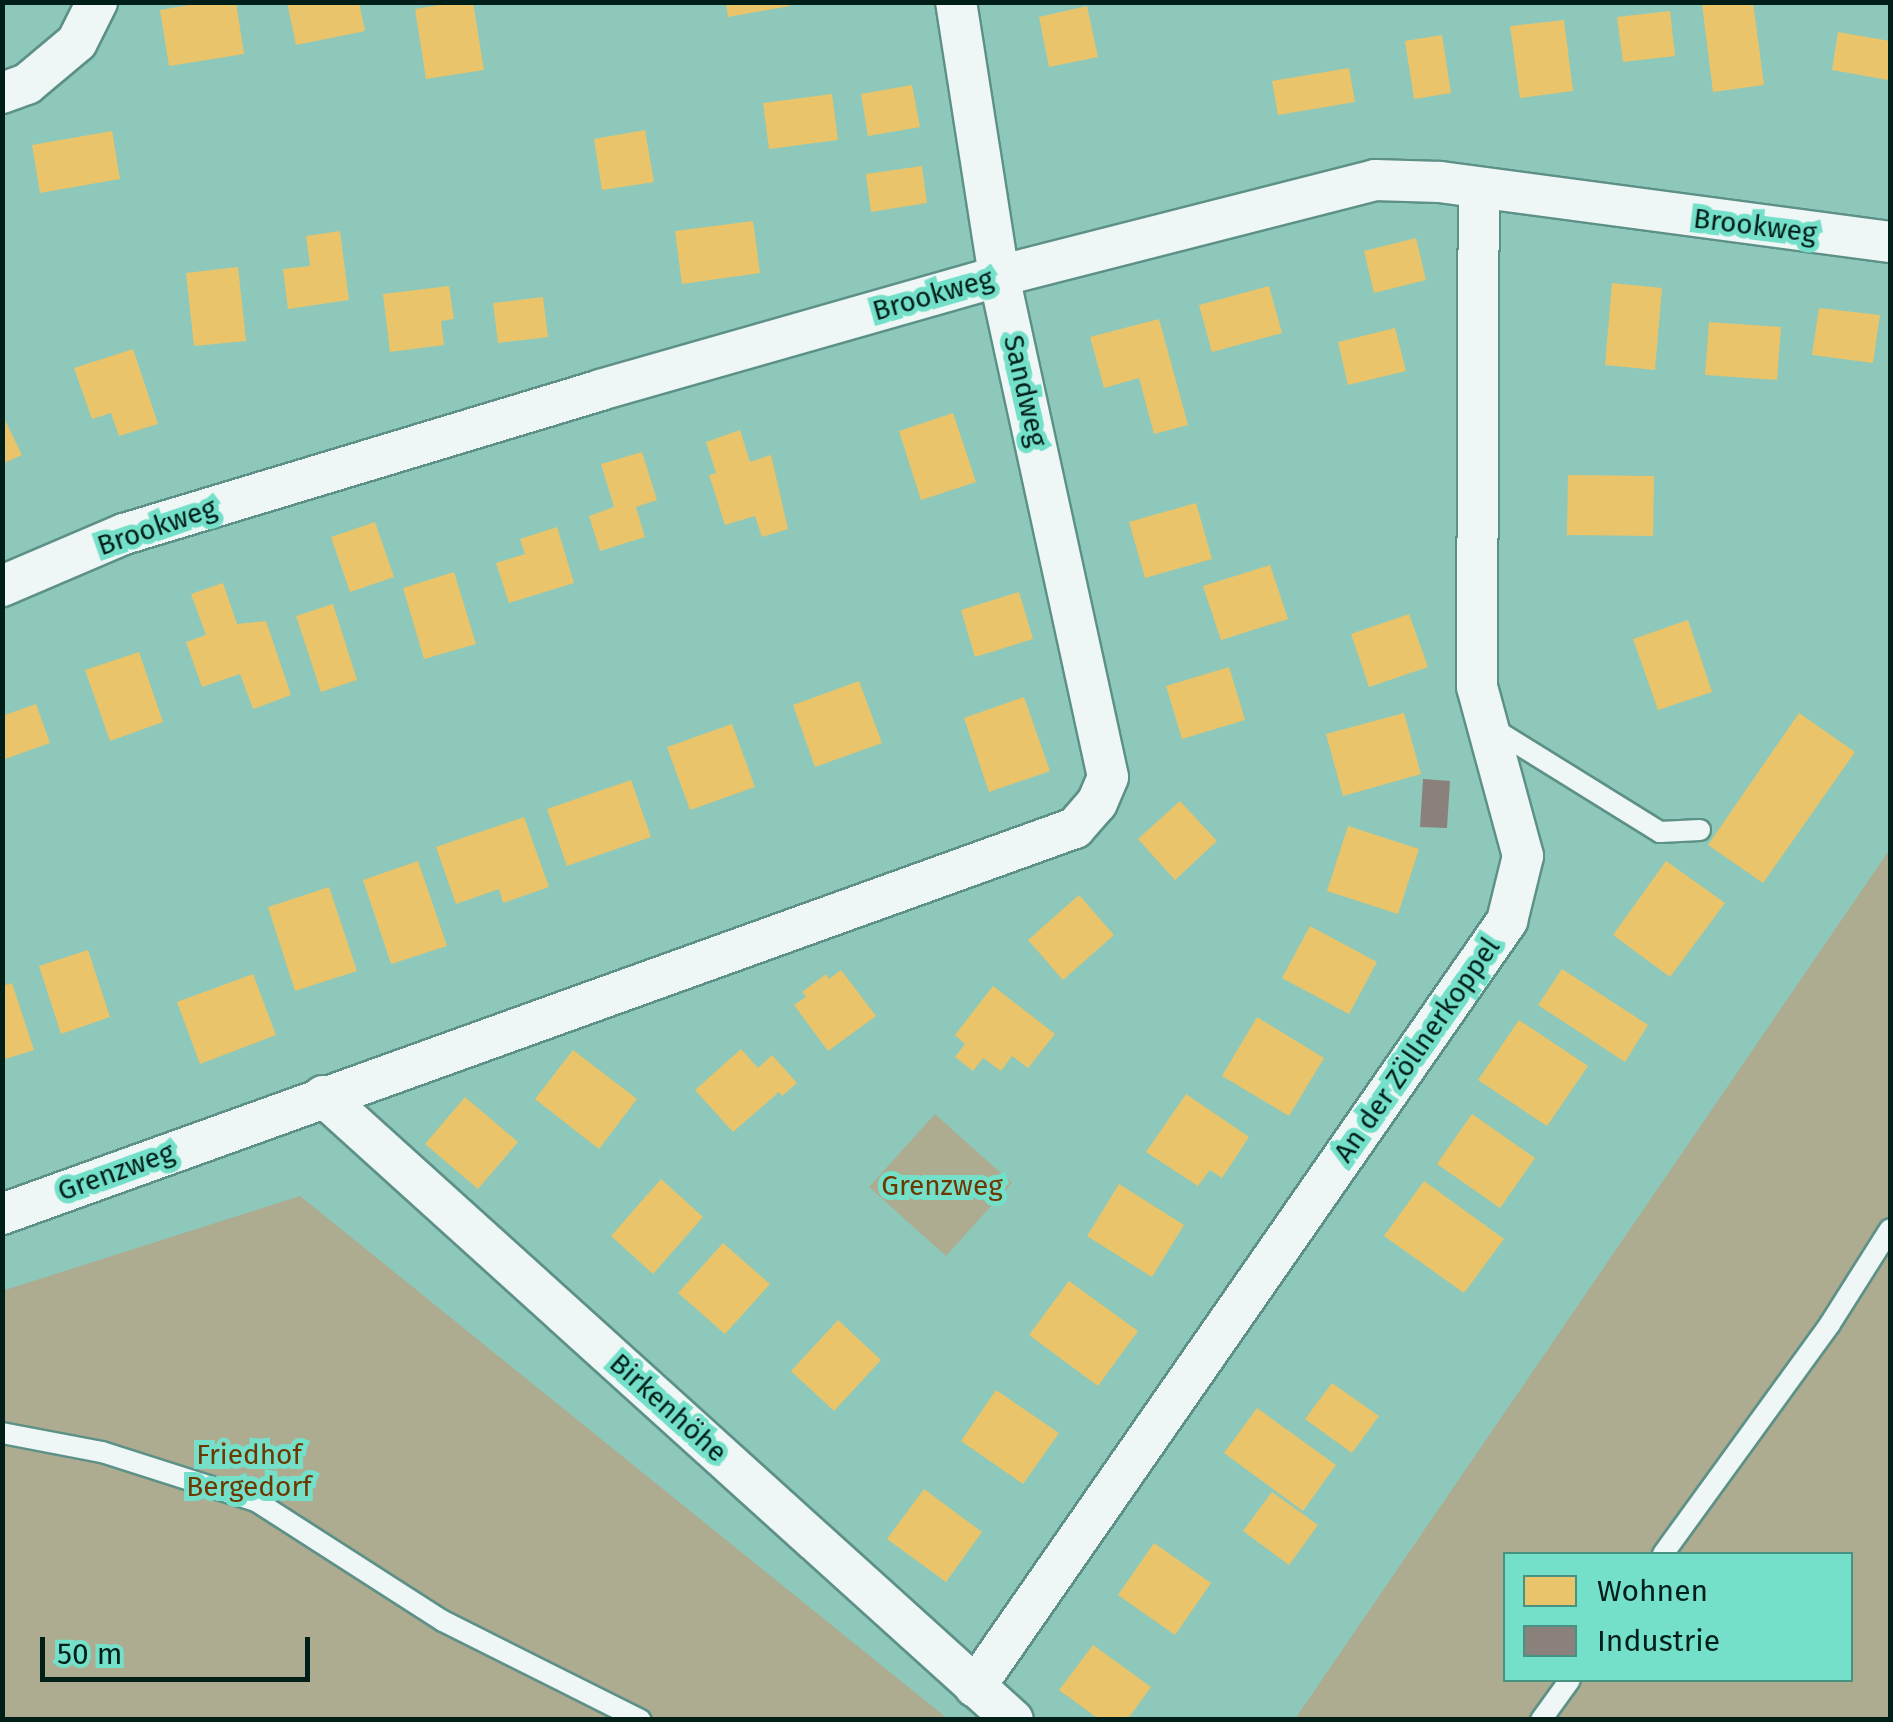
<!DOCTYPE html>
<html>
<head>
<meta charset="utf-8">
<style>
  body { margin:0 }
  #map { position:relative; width:1893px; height:1722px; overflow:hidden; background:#8ec8bb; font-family:"Fira Sans",sans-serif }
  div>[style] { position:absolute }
  .green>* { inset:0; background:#adab90 }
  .homes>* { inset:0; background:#e9c46a }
  .industry>* { inset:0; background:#8a817c }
  .roads { filter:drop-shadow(2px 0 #5d9187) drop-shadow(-2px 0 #5d9187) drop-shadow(0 2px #5d9187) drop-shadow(0 -2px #5d9187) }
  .lane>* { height:20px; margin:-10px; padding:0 10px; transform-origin:10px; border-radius:10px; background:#eef7f5 }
  .street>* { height:40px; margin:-20px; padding:0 20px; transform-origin:20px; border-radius:20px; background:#eef7f5 }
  span { translate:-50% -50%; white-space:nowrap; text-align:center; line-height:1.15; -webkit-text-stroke:10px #75e0c9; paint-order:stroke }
  .street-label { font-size:28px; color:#001f18 }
  .park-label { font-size:28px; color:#6d3700 }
  .frame { position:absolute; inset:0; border:5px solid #001f18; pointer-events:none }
  .legend { position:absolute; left:1503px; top:1552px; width:350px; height:130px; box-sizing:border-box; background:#75e0c9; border:2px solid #469382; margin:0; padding:12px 18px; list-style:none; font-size:30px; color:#001f18 }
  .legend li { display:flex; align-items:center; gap:20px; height:50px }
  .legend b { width:50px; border:2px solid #469382 }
  .scale { position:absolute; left:40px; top:1637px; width:270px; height:45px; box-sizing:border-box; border:5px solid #001f18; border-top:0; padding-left:12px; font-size:30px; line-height:35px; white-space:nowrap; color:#001f18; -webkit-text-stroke:8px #75e0c9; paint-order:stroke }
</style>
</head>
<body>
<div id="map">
  <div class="green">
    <i style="clip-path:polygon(evenodd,1890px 849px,1890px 1719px,1295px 1719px,1890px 849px,1506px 1554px,1850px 1554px,1850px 1680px,1506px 1680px,1506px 1554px)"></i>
    <i style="clip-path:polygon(935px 1114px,1012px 1183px,946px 1256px,869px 1187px)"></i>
    <i style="clip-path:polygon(300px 1196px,948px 1719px,3px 1719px,2px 1291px)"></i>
  </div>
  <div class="homes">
    <i style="clip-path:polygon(207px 2px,236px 2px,244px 54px,169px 66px,160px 10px)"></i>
    <i style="clip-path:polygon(287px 2px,359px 2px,365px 31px,296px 45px)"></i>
    <i style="clip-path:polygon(457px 2px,473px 2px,484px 70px,426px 79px,415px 9px)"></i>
    <i style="clip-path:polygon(726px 2px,789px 2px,790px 6px,728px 17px)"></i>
    <i style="clip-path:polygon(1713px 2px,1753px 2px,1764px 85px,1713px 92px,1702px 4px)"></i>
    <i style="clip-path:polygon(1087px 6px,1098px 57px,1049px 67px,1039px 17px)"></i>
    <i style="clip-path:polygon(1670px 11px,1675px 56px,1623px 62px,1617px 17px)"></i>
    <i style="clip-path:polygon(1564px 20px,1573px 91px,1520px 98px,1510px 26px)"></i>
    <i style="clip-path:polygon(1838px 32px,1890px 41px,1888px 80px,1832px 70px)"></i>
    <i style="clip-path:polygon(1442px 35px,1451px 93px,1414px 99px,1405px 41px)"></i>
    <i style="clip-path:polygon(1349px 68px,1355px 102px,1278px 115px,1272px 81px)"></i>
    <i style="clip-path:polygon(912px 85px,920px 127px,868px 136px,861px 94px)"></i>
    <i style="clip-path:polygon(832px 94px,838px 140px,769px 149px,763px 103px)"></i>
    <i style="clip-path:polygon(645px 130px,654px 182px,602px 190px,594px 139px)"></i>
    <i style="clip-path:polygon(112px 131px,120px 179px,40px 193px,32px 145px)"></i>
    <i style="clip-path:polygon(922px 166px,927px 203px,871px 212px,866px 174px)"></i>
    <i style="clip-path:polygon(753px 221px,760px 273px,682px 284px,675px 231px)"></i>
    <i style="clip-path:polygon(340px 231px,349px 300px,288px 309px,283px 269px,310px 266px,306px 236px)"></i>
    <i style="clip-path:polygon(1416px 238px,1426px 280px,1374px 293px,1364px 251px)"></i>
    <i style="clip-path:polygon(238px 267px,246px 341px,194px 346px,186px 273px)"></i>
    <i style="clip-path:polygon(1612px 283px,1662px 288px,1655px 370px,1605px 365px)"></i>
    <i style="clip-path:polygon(449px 286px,454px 319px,441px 321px,444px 345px,390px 352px,383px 294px)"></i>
    <i style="clip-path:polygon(1269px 286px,1282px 333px,1212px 352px,1199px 305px)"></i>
    <i style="clip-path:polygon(543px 297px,548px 337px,498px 343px,493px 303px)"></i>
    <i style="clip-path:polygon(1819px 308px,1880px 315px,1873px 363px,1812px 355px)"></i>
    <i style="clip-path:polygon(1159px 319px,1188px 425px,1154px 434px,1139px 378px,1104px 388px,1090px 337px)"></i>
    <i style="clip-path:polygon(1709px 322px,1781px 327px,1777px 380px,1705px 375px)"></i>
    <i style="clip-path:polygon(1395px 328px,1406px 371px,1348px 385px,1338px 342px)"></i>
    <i style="clip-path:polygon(133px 349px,158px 424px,119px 436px,111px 413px,92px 419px,74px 368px)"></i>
    <i style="clip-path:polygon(953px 413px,976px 482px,921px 500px,899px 431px)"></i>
    <i style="clip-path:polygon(2px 414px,22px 455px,2px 464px)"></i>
    <i style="clip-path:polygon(740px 430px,750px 462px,771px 455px,788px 529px,762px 537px,755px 516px,725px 525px,709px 475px,716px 473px,706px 442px)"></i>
    <i style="clip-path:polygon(642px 452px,657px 500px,636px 507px,645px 537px,600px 551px,589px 516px,614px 507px,601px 464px)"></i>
    <i style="clip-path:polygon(1568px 475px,1654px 476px,1653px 536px,1567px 535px)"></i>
    <i style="clip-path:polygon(1196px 503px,1212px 559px,1145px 578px,1129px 522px)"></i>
    <i style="clip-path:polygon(375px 522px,394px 577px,350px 592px,331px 537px)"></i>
    <i style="clip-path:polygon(557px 527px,574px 583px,509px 603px,496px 563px,525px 554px,520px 539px)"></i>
    <i style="clip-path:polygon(1270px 565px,1288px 619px,1221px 640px,1203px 586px)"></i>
    <i style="clip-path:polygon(454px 572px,476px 644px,424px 659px,403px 588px)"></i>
    <i style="clip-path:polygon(223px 583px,237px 624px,266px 621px,291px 695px,253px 709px,240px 674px,202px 687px,186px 642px,206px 635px,191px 594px)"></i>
    <i style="clip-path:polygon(1019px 592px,1033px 639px,975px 657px,961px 610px)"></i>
    <i style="clip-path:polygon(333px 604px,357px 680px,321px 692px,296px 616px)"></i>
    <i style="clip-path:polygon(1409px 614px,1428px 667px,1369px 687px,1351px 634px)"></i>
    <i style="clip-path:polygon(1688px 620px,1712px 692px,1658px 710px,1633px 639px)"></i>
    <i style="clip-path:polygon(139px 652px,163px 722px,110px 741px,85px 670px)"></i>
    <i style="clip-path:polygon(1229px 667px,1245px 720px,1182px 739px,1166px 686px)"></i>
    <i style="clip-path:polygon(859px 681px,882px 743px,815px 767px,793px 705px)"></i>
    <i style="clip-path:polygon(1024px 697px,1050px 771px,989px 792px,964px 718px)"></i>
    <i style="clip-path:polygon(36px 704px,50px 743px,2px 760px,2px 716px)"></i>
    <i style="clip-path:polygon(1404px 713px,1421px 774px,1343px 796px,1326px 734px)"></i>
    <i style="clip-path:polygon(1799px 713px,1855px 752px,1763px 883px,1708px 845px)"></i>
    <i style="clip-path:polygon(732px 724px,755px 787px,690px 810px,667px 747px)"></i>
    <i style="clip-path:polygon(631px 780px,651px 837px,567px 866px,547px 809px)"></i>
    <i style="clip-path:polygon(1180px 801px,1217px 841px,1175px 880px,1138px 839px)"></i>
    <i style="clip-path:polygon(524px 817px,549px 887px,503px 903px,499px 889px,456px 904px,436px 847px)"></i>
    <i style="clip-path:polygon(1348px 826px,1419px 849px,1398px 914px,1327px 891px)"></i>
    <i style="clip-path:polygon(418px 861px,447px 946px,391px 964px,363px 880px)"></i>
    <i style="clip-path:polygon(1666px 861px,1725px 903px,1670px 977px,1613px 935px)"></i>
    <i style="clip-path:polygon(329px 887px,357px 971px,295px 991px,268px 907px)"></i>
    <i style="clip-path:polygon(1079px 895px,1114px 935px,1063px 980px,1028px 940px)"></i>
    <i style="clip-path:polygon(1310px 926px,1377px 962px,1349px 1014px,1282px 978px)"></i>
    <i style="clip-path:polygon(88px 950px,110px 1017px,61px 1034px,39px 966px)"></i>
    <i style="clip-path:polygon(1562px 969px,1648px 1025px,1625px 1062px,1538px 1005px)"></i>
    <i style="clip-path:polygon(841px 970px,876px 1016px,828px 1051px,794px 1005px,806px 997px,802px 992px,826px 974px,829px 979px)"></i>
    <i style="clip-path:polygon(253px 974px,276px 1035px,200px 1064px,177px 1002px)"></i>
    <i style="clip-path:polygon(12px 983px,34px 1050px,2px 1060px,2px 986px)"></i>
    <i style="clip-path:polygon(993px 986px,1055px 1034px,1028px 1068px,1012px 1056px,1001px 1071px,983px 1058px,973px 1071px,955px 1057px,965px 1044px,955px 1035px)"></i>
    <i style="clip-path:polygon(1257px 1017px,1324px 1058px,1289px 1116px,1222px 1076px)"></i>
    <i style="clip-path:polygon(1519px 1020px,1588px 1066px,1547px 1126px,1478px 1080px)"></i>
    <i style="clip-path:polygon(741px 1049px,758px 1068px,772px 1055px,797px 1083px,782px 1096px,779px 1092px,733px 1132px,695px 1090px)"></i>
    <i style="clip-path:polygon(573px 1050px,637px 1099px,599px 1149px,535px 1099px)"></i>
    <i style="clip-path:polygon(1186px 1094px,1249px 1137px,1222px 1178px,1210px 1170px,1198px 1186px,1146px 1152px)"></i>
    <i style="clip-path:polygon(465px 1097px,518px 1142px,478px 1189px,425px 1144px)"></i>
    <i style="clip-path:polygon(1472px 1114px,1535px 1158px,1500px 1208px,1437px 1164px)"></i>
    <i style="clip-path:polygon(661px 1179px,703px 1217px,653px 1274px,611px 1236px)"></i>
    <i style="clip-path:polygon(1424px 1181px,1504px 1239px,1464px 1293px,1384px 1236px)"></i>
    <i style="clip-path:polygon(1119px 1184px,1184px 1225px,1152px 1277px,1087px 1236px)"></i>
    <i style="clip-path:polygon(723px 1243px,770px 1284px,725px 1334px,678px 1293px)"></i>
    <i style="clip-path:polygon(1069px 1281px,1138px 1331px,1098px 1386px,1029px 1335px)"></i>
    <i style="clip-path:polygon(838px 1320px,881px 1360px,834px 1411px,791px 1371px)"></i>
    <i style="clip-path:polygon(1332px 1383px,1379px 1416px,1352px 1453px,1305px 1419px)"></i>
    <i style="clip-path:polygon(996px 1390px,1059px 1433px,1023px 1484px,961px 1441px)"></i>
    <i style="clip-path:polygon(1257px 1408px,1336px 1465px,1303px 1511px,1224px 1453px)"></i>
    <i style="clip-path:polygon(924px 1489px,982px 1532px,946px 1582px,887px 1539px)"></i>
    <i style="clip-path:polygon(1272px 1492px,1318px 1525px,1289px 1565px,1243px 1531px)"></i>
    <i style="clip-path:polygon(1154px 1543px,1211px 1583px,1175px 1635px,1118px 1595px)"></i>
    <i style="clip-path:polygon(1093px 1645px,1151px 1687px,1127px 1720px,1100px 1720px,1059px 1690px)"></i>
  </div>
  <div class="industry">
    <i style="clip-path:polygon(1423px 779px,1450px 781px,1447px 828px,1420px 827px)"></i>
  </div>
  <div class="roads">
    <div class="lane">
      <i style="left:1489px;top:726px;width:201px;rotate:31.8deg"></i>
      <i style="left:1660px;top:832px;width:40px;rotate:-2.9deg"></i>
      <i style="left:2px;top:1433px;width:102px;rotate:10.8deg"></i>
      <i style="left:102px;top:1452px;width:162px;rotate:17.7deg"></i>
      <i style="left:256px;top:1501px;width:222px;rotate:32.7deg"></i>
      <i style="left:443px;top:1621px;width:221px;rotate:26.6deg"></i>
      <i style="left:1663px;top:1554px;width:284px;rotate:-54deg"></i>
      <i style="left:1830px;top:1324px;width:112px;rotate:-57.7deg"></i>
      <i style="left:1541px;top:1720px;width:49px;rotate:-54.1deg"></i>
    </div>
    <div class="street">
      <i style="left:2px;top:93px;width:27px;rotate:-20deg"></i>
      <i style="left:27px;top:84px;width:65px;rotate:-40deg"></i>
      <i style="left:77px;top:42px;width:45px;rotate:-63.4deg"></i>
      <i style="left:2px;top:586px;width:133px;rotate:-23.1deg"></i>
      <i style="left:124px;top:534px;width:497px;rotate:-16.8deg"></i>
      <i style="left:600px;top:390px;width:415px;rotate:-15.9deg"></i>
      <i style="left:999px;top:276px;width:388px;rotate:-14.3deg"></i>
      <i style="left:1375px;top:180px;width:65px;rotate:1.8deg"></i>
      <i style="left:1440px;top:182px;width:454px;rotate:7.6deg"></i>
      <i style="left:323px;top:1096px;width:930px;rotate:42.12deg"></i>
      <i style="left:2px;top:1214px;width:1140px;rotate:-19.79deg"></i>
      <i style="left:1075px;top:828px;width:33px;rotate:-49deg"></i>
      <i style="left:1097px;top:803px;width:28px;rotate:-67deg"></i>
      <i style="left:1108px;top:777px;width:513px;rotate:-102.27deg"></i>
      <i style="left:999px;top:276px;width:277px;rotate:-98.9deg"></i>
      <i style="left:975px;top:1687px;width:933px;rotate:-55.22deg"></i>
      <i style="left:1507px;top:921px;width:67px;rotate:-76.2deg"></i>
      <i style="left:1523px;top:856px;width:175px;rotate:-105.2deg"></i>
      <i style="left:1477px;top:687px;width:497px;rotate:-89.8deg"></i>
    </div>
  </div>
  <div class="street-label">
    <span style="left:1755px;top:226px;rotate:7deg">Brookweg</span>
    <span style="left:933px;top:295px;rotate:-16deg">Brookweg</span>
    <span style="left:1025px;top:391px;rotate:77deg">Sandweg</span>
    <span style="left:157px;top:527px;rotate:-19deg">Brookweg</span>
    <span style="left:1417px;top:1050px;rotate:-55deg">An der Zöllnerkoppel</span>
    <span style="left:116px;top:1172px;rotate:-20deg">Grenzweg</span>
    <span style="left:668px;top:1408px;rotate:42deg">Birkenhöhe</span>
  </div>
  <div class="park-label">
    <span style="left:942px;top:1186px">Grenzweg</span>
    <span style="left:249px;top:1471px">Friedhof<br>Bergedorf</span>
  </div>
  <div class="frame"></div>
  <ul class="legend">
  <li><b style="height:28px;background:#e9c46a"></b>Wohnen</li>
  <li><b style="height:28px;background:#8a817c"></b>Industrie</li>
  </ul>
  <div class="scale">50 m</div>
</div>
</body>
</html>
